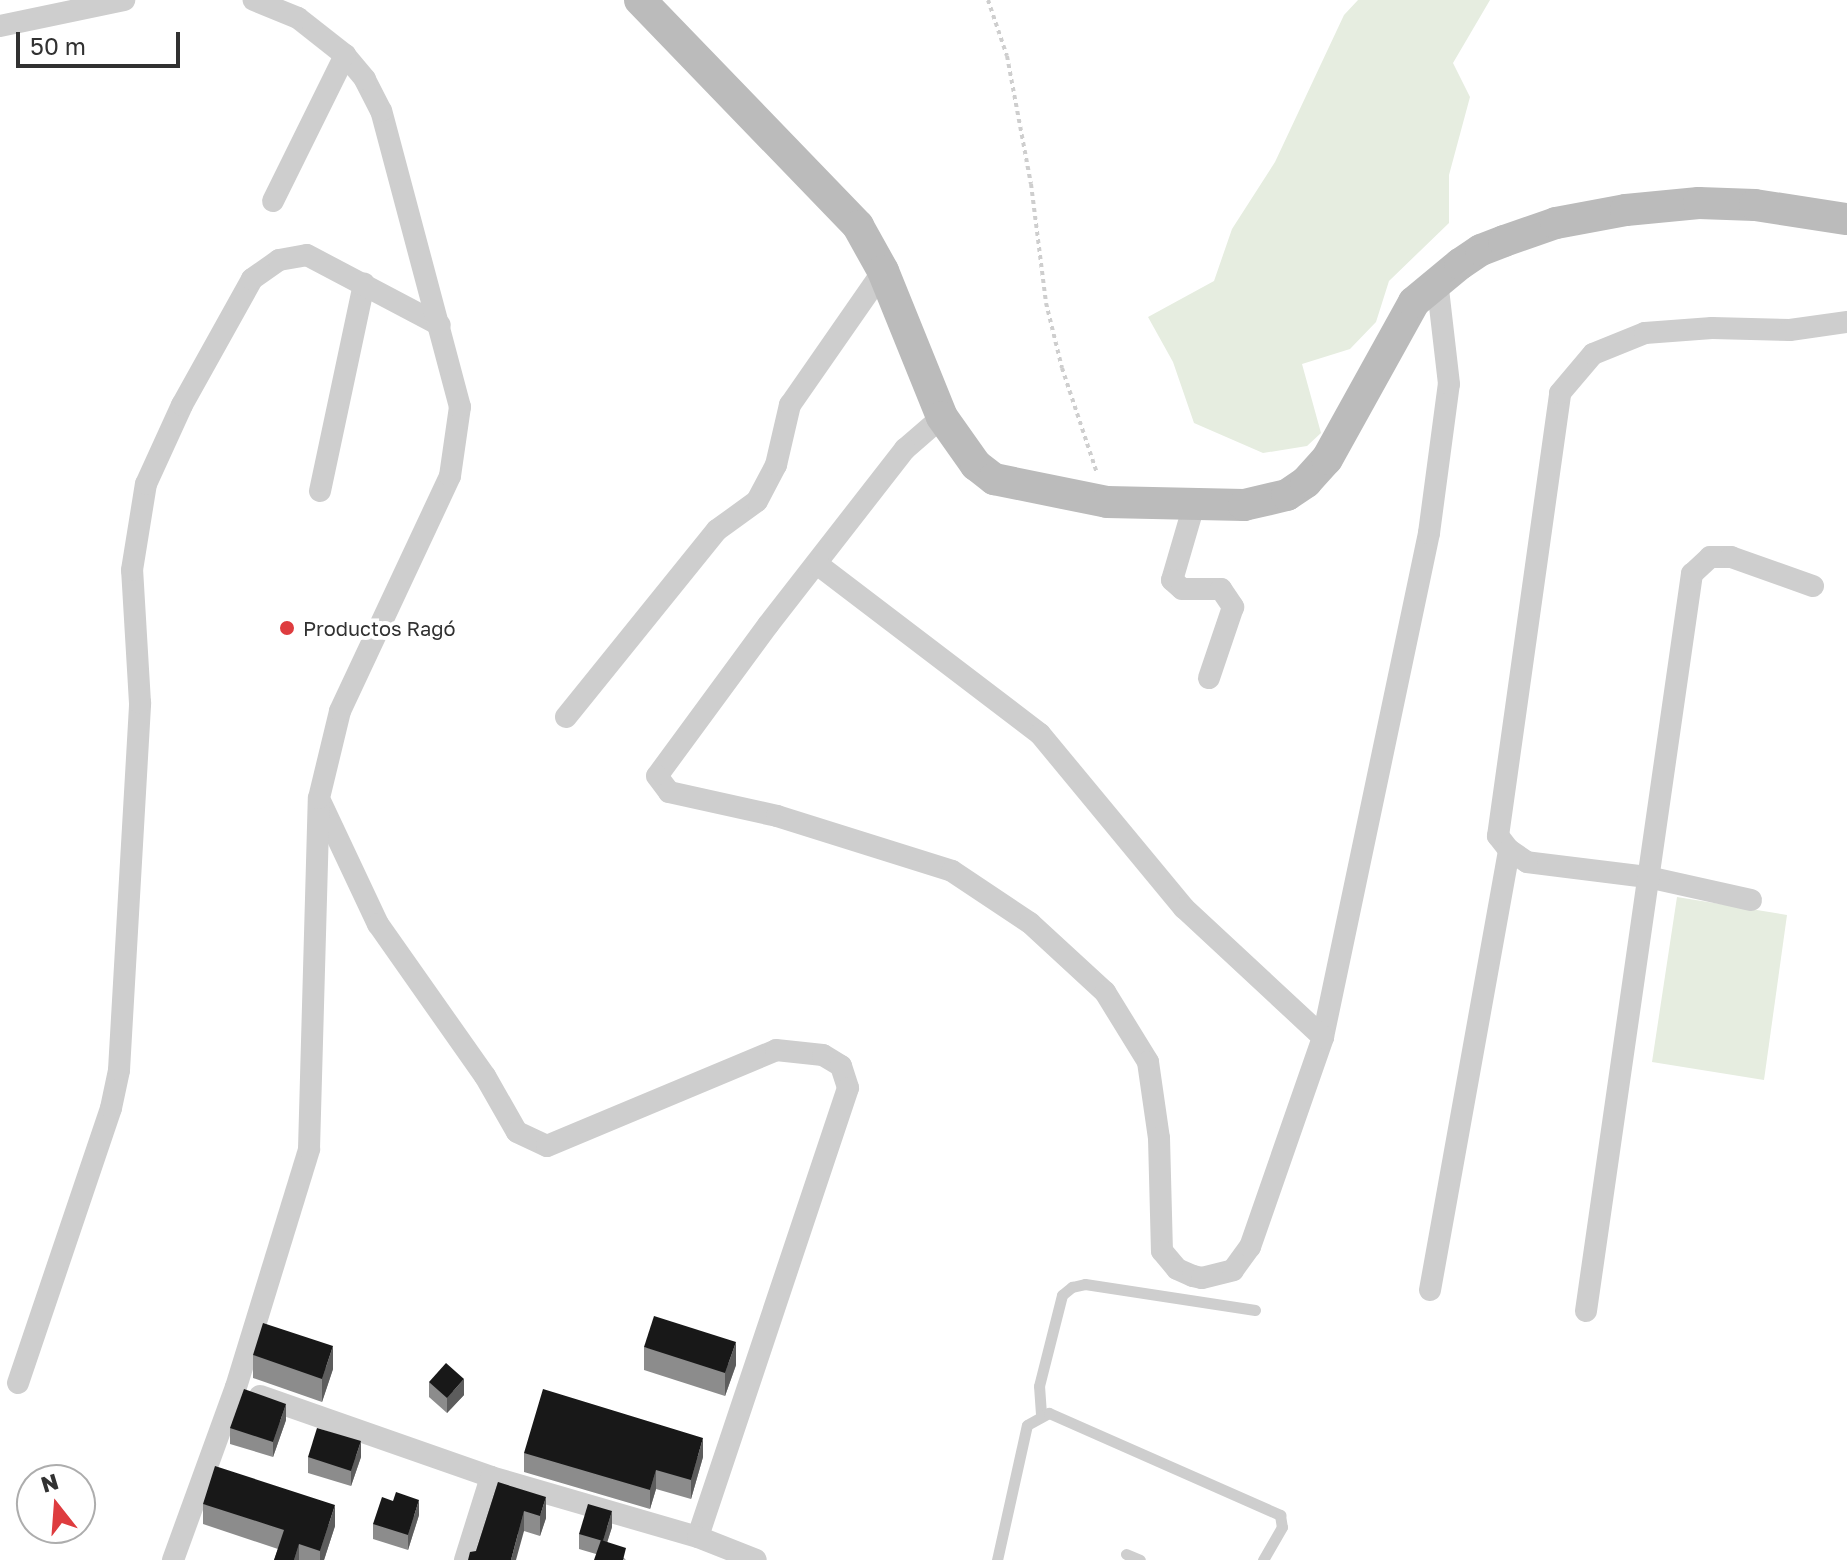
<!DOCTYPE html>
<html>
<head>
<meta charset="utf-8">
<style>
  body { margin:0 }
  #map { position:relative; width:1847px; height:1560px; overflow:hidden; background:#fff; font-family:"Golos Text",sans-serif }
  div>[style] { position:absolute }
  .green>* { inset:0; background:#e6ede0 }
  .path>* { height:4px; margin-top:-2px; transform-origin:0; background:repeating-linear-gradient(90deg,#cecece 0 4px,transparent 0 8px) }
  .service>* { height:11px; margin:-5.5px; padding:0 5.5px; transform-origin:5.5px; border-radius:5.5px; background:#cecece }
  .minor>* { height:22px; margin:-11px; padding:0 11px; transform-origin:11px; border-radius:11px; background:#cecece }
  .secondary>* { height:32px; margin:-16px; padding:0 16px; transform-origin:16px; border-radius:16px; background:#bbb }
  .wall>* { inset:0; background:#8c8c8c }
  .shaded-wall>* { inset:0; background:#5d5d5d }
  .building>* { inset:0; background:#181818 }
  .dots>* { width:22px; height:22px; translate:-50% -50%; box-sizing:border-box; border:4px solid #fff; border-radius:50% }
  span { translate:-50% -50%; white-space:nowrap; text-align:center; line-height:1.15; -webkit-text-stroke:8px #fff; paint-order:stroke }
  .poi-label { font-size:20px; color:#313131 }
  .left { translate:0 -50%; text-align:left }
  .north { position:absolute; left:16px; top:1464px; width:80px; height:80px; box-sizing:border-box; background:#fff; border:2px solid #adadad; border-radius:50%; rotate:343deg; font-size:22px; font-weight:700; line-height:32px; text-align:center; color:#313131 }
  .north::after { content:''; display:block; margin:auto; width:28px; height:36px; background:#de3c3f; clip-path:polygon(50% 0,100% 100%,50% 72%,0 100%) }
  .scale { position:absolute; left:16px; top:32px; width:164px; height:36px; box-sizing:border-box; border:4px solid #313131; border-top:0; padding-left:10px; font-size:24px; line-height:28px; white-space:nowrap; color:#313131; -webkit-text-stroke:6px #fff; paint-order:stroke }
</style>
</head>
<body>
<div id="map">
  <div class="green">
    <i style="clip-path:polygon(1358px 0,1490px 0,1453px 63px,1470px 97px,1449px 175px,1449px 223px,1389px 281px,1376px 322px,1350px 349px,1302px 364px,1321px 433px,1307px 446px,1263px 453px,1194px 423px,1173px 362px,1148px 317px,1214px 281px,1232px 229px,1275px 162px,1344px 15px)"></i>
    <i style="clip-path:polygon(1677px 897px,1787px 915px,1764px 1080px,1652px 1062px)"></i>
  </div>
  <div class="path">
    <i style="left:988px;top:0;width:59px;rotate:71.3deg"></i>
    <i style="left:1007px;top:56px;width:130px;rotate:79.4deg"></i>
    <i style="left:1031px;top:184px;width:120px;rotate:82.8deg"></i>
    <i style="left:1046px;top:303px;width:67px;rotate:76.2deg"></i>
    <i style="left:1062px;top:368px;width:111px;rotate:71.6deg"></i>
  </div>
  <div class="service">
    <i style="left:1041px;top:1414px;width:28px;rotate:-94deg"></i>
    <i style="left:1039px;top:1386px;width:94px;rotate:-75.8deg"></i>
    <i style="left:1062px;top:1295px;width:13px;rotate:-39deg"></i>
    <i style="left:1072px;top:1287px;width:13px;rotate:-13deg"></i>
    <i style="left:1085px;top:1284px;width:172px;rotate:8.7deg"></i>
    <i style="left:1126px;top:1554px;width:15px;rotate:23deg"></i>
    <i style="left:997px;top:1560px;width:138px;rotate:-77.5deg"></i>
    <i style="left:1027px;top:1425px;width:25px;rotate:-29deg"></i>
    <i style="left:1049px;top:1413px;width:253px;rotate:23.8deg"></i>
    <i style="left:1280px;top:1515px;width:12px;rotate:81deg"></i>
    <i style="left:1282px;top:1527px;width:38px;rotate:120deg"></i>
  </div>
  <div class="minor">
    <i style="left:0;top:26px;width:127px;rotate:-11.8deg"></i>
    <i style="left:273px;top:201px;width:163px;rotate:-63.7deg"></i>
    <i style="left:942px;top:417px;width:49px;rotate:139.1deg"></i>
    <i style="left:905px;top:449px;width:223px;rotate:127.9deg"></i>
    <i style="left:768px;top:625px;width:187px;rotate:126.3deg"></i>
    <i style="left:657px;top:776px;width:20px;rotate:53deg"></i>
    <i style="left:669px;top:792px;width:111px;rotate:12.5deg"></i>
    <i style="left:777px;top:816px;width:183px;rotate:17.4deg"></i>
    <i style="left:952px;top:871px;width:94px;rotate:33.7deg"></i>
    <i style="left:1030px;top:923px;width:102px;rotate:42.6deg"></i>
    <i style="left:1105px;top:992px;width:82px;rotate:58.4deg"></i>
    <i style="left:1148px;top:1062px;width:77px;rotate:81.8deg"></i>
    <i style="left:1159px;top:1138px;width:113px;rotate:88.5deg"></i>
    <i style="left:1162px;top:1251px;width:23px;rotate:50deg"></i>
    <i style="left:1177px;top:1269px;width:17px;rotate:24deg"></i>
    <i style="left:1193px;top:1276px;width:9px;rotate:13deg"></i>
    <i style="left:1202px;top:1278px;width:32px;rotate:-14deg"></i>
    <i style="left:1233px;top:1270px;width:29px;rotate:-54deg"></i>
    <i style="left:1250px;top:1247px;width:222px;rotate:-70.8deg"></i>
    <i style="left:1323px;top:1037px;width:515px;rotate:-78.12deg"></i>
    <i style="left:1429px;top:533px;width:150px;rotate:-82.4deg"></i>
    <i style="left:1449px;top:384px;width:104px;rotate:-96.6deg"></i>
    <i style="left:320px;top:491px;width:212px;rotate:-78deg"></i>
    <i style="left:1194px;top:505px;width:78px;rotate:106.3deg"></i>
    <i style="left:1172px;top:580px;width:13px;rotate:42deg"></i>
    <i style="left:1182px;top:589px;width:39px"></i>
    <i style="left:1221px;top:589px;width:22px;rotate:56deg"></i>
    <i style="left:1233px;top:607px;width:75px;rotate:108.7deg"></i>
    <i style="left:817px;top:564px;width:280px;rotate:37.3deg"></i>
    <i style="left:1040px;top:734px;width:226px;rotate:50.4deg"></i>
    <i style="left:1184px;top:908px;width:190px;rotate:42.9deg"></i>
    <i style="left:566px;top:717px;width:240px;rotate:-51.1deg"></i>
    <i style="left:717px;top:530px;width:49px;rotate:-35.9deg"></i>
    <i style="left:757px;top:501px;width:41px;rotate:-62.2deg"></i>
    <i style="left:776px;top:465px;width:62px;rotate:-76.9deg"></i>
    <i style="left:790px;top:405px;width:163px;rotate:-55.2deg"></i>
    <i style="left:321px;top:803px;width:134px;rotate:64.8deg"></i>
    <i style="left:378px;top:924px;width:186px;rotate:54.9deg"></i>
    <i style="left:485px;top:1076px;width:64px;rotate:60.3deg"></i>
    <i style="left:517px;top:1132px;width:33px;rotate:25deg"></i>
    <i style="left:547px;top:1146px;width:248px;rotate:-22.7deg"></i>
    <i style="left:776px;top:1050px;width:47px;rotate:6.1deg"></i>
    <i style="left:823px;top:1055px;width:21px;rotate:31deg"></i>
    <i style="left:841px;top:1066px;width:23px;rotate:72deg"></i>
    <i style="left:848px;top:1088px;width:473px;rotate:108.5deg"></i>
    <i style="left:1751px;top:900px;width:107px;rotate:-167.5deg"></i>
    <i style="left:1647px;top:877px;width:121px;rotate:-172.9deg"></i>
    <i style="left:1527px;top:862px;width:22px;rotate:-146deg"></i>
    <i style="left:1509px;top:850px;width:18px;rotate:-128deg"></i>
    <i style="left:1498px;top:836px;width:447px;rotate:-82deg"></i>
    <i style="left:1560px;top:393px;width:51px;rotate:-49.8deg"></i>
    <i style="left:1593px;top:354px;width:56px;rotate:-22deg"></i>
    <i style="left:1645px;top:333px;width:67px;rotate:-4.3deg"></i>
    <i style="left:1712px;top:328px;width:78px;rotate:1.5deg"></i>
    <i style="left:1790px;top:330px;width:58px;rotate:-8deg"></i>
    <i style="left:1430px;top:1290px;width:447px;rotate:-79.8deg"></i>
    <i style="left:1586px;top:1311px;width:745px;rotate:-81.82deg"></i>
    <i style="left:1692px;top:574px;width:25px;rotate:-43deg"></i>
    <i style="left:1710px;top:557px;width:21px"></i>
    <i style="left:1731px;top:557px;width:87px;rotate:19.5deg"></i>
    <i style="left:18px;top:1383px;width:290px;rotate:-71.3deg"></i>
    <i style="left:111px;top:1108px;width:39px;rotate:-78deg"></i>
    <i style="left:119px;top:1070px;width:368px;rotate:-86.7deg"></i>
    <i style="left:140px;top:703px;width:133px;rotate:-93.4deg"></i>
    <i style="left:132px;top:570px;width:87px;rotate:-80.8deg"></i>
    <i style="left:146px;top:484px;width:87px;rotate:-65.5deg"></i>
    <i style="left:182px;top:405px;width:144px;rotate:-60.9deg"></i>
    <i style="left:252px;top:279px;width:33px;rotate:-35deg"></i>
    <i style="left:279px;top:260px;width:28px;rotate:-10deg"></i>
    <i style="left:307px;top:255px;width:150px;rotate:27.8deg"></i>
    <i style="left:260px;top:1396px;width:245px;rotate:19.3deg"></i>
    <i style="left:491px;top:1477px;width:216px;rotate:16.2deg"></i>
    <i style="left:698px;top:1537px;width:62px;rotate:21.6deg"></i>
    <i style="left:173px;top:1560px;width:184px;rotate:-70deg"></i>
    <i style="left:236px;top:1387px;width:249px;rotate:-72.9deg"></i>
    <i style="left:309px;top:1149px;width:351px;rotate:-88.4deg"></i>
    <i style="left:319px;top:798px;width:89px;rotate:-76.4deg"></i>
    <i style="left:340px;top:711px;width:259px;rotate:-64.9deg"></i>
    <i style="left:450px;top:476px;width:70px;rotate:-81.8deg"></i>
    <i style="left:460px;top:407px;width:306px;rotate:-104.9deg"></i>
    <i style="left:381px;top:111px;width:36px;rotate:-117deg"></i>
    <i style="left:365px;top:79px;width:31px;rotate:-130deg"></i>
    <i style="left:345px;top:55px;width:60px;rotate:-141.8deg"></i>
    <i style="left:298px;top:18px;width:48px;rotate:-157.8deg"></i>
    <i style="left:465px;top:1560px;width:87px;rotate:-72.6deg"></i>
  </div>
  <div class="secondary">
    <i style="left:640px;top:0;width:314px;rotate:46deg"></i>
    <i style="left:858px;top:226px;width:51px;rotate:60.9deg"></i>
    <i style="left:883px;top:271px;width:157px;rotate:68deg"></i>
    <i style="left:942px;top:417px;width:59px;rotate:54.7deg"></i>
    <i style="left:976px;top:465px;width:23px;rotate:38deg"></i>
    <i style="left:994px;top:479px;width:115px;rotate:11.5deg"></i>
    <i style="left:1107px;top:502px;width:137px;rotate:1.3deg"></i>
    <i style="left:1244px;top:505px;width:44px;rotate:-13.1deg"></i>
    <i style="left:1287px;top:495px;width:23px;rotate:-34deg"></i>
    <i style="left:1306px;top:482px;width:31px;rotate:-48deg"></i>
    <i style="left:1327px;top:459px;width:179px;rotate:-61deg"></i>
    <i style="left:1414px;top:302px;width:60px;rotate:-39.6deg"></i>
    <i style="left:1460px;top:264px;width:25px;rotate:-34deg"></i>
    <i style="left:1481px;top:250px;width:25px;rotate:-21deg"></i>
    <i style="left:1504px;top:241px;width:55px;rotate:-19.1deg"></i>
    <i style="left:1556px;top:223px;width:71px;rotate:-10.5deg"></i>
    <i style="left:1626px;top:210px;width:73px;rotate:-5.5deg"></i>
    <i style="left:1699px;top:203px;width:56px;rotate:2deg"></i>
    <i style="left:1755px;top:205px;width:93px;rotate:8.7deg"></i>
  </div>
  <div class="wall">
    <i style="clip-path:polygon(644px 1347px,736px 1365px,725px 1396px,644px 1370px)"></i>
    <i style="clip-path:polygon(253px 1355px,333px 1369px,322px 1402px,253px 1378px)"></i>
    <i style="clip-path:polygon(429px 1382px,464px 1395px,447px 1413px,429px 1397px)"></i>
    <i style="clip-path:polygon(286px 1420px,273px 1457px,230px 1444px,230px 1428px)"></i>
    <i style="clip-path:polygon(524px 1453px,703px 1457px,691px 1499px,656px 1489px,650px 1509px,524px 1472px)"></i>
    <i style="clip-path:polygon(308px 1457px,361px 1457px,351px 1486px,308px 1473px)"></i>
    <i style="clip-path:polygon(498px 1482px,546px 1518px,540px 1536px,524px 1531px,476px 1551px)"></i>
    <i style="clip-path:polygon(203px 1504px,335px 1526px,324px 1560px,274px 1560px,278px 1549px,203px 1524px)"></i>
    <i style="clip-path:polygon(419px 1515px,408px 1550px,373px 1539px,373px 1524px)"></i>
    <i style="clip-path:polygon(612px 1527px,607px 1542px,626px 1560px,596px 1554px,579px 1549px,579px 1534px)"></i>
  </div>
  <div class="shaded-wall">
    <i style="clip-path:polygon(736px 1342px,736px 1365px,725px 1396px,725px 1373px)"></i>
    <i style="clip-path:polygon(333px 1346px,333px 1369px,322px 1402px,322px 1379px)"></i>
    <i style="clip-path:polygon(464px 1379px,464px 1395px,447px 1413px,447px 1398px)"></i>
    <i style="clip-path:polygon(286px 1404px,286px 1420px,273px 1457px,273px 1442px)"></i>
    <i style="clip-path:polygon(703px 1438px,703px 1457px,691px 1499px,691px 1480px)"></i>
    <i style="clip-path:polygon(361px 1441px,361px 1457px,351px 1486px,351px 1471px)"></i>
    <i style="clip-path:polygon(656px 1470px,656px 1489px,650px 1509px,650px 1490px)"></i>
    <i style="clip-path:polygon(546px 1497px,546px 1518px,540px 1536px,540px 1516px)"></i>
    <i style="clip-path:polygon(419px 1500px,419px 1515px,408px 1550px,408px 1535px)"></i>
    <i style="clip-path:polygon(335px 1505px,335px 1526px,324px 1560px,320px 1560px,320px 1551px)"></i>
    <i style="clip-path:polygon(524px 1511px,524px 1531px,516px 1560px,511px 1560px)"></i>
    <i style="clip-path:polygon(612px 1511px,612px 1527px,603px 1556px,603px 1541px)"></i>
    <i style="clip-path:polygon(299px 1544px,299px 1560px,294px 1560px)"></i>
  </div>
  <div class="building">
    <i style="clip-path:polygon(654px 1316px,736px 1342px,725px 1373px,644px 1347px)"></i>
    <i style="clip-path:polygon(263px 1323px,333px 1346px,322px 1379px,253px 1355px)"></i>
    <i style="clip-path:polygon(446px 1363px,464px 1379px,447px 1398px,429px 1382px)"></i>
    <i style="clip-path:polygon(244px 1389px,286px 1404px,273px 1442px,230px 1428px)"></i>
    <i style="clip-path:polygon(543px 1389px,703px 1438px,691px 1480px,656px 1470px,650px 1490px,524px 1453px)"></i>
    <i style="clip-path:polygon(317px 1428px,361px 1441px,351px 1471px,308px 1457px)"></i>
    <i style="clip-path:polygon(215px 1466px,335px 1505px,320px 1551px,299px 1544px,294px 1560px,274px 1560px,284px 1530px,203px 1504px)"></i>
    <i style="clip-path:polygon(498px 1482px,546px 1497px,540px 1516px,524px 1511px,511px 1560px,468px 1560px,470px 1552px,476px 1551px)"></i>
    <i style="clip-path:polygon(396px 1492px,419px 1500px,408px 1535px,373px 1524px,382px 1497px,393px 1501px)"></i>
    <i style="clip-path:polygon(588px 1504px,612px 1511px,603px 1541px,579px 1534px)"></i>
    <i style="clip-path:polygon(601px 1540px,626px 1548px,623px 1560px,594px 1560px)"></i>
  </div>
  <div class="dots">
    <i style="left:287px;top:628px;background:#de3c3f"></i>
  </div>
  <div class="poi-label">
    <span class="left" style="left:303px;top:628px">Productos Ragó</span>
  </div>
  <div class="north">N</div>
  <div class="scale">50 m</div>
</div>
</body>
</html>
